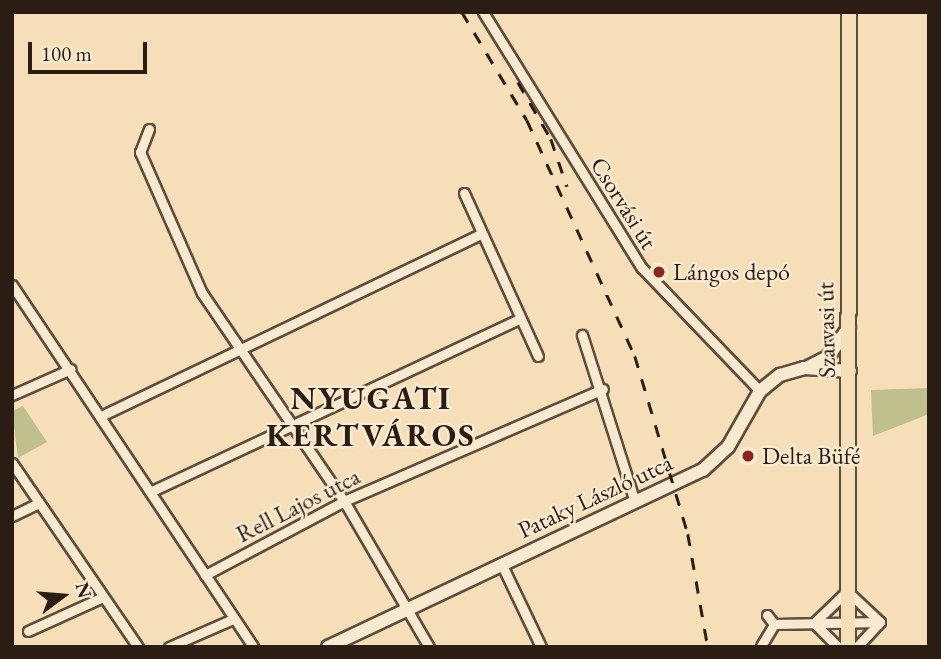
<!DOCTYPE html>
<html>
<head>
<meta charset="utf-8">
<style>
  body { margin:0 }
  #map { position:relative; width:941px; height:659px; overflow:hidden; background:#f5deb8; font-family:"EB Garamond",serif }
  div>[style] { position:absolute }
  .green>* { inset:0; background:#bfc08d }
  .roads { filter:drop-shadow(2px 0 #5e4d3d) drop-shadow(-2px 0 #5e4d3d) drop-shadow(0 2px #5e4d3d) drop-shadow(0 -2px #5e4d3d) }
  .street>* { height:9px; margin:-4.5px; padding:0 4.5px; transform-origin:4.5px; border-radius:4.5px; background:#f8ead1 }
  .secondary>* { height:12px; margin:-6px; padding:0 6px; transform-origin:6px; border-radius:6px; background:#f8ead1 }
  .primary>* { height:14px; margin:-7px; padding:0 7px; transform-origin:7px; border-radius:7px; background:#f5deb8 }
  .rail>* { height:2.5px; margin-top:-1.25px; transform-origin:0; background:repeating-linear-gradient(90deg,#2c1d14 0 12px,transparent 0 24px) }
  .dots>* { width:19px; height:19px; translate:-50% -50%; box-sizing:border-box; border:4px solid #f8ead1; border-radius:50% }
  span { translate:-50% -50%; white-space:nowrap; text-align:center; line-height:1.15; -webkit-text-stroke:5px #f8ead1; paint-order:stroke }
  .street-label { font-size:24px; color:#2c1d14 }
  .poi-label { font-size:24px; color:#2c1d14 }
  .left { translate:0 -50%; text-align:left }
  .district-label { font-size:32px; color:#2c1d14; font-weight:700; letter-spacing:2px }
  .frame { position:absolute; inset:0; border:14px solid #2c1d14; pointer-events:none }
  .north { position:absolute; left:28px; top:561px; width:70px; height:70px; -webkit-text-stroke:5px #f8ead1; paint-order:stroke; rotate:74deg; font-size:19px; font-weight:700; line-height:28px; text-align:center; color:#2c1d14 }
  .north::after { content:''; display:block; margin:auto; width:24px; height:32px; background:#2c1d14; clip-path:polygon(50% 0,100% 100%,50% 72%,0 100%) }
  .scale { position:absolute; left:28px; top:42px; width:119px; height:32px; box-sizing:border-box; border:4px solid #2c1d14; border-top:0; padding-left:9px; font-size:21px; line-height:24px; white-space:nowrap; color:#2c1d14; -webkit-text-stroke:5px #f8ead1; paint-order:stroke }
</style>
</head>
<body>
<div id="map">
  <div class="green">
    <i style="clip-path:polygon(929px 388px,929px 414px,873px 436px,871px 390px)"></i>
    <i style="clip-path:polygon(23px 406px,47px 442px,18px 458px,12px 411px)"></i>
  </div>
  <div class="roads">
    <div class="street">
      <i style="left:483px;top:12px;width:301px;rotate:58.2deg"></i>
      <i style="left:642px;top:268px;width:170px;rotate:46.2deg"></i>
      <i style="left:149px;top:129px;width:25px;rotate:111deg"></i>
      <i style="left:140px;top:152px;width:154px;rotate:66.3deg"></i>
      <i style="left:202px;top:293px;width:252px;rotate:55.7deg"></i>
      <i style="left:344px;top:501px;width:169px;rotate:59.8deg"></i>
      <i style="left:464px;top:193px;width:179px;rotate:65.6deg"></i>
      <i style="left:12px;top:285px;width:435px;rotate:56.3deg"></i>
      <i style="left:582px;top:335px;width:172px;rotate:72.4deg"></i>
      <i style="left:12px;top:395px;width:64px;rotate:-23.8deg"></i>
      <i style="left:103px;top:415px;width:418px;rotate:-25.6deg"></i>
      <i style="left:12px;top:463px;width:223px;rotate:55.6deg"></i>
      <i style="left:152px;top:491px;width:405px;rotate:-25.1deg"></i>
      <i style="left:12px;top:516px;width:30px;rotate:-26deg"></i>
      <i style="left:501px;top:563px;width:93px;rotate:64.5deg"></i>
      <i style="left:205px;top:575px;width:157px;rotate:-28deg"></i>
      <i style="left:344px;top:501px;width:282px;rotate:-23.4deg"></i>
      <i style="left:767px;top:615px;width:11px;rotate:52deg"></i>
      <i style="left:774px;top:624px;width:106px;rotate:-1.1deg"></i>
      <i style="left:814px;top:623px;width:46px;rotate:-44.1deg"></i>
      <i style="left:847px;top:591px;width:45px;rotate:43.2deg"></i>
      <i style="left:880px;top:622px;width:34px;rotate:133deg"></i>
      <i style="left:814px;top:623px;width:34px;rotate:45deg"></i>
      <i style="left:28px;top:631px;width:82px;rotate:-24.4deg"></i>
      <i style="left:761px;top:646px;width:26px;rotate:-59deg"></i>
      <i style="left:169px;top:647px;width:70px;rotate:-23.6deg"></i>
    </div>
    <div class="secondary">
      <i style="left:808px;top:367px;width:22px;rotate:-27deg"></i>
      <i style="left:828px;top:357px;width:37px;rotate:-55deg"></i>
      <i style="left:328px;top:647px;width:415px;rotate:-25.3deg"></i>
      <i style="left:703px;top:470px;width:34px;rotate:-43deg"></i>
      <i style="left:728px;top:447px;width:64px;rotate:-60.3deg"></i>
      <i style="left:760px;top:391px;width:26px;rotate:-39deg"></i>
      <i style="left:780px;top:375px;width:25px;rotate:-16deg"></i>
      <i style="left:804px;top:368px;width:46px;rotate:3.7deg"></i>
    </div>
    <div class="primary">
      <i style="left:848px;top:647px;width:635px;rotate:-89.91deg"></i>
    </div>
  </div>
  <div class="rail">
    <i style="left:462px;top:12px;width:126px;rotate:59deg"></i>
    <i style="left:527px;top:120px;width:260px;rotate:65.4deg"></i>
    <i style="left:635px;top:356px;width:186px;rotate:73.4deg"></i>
    <i style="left:688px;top:534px;width:115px;rotate:80deg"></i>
    <i style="left:518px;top:82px;width:66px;rotate:59.9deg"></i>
    <i style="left:551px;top:139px;width:50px;rotate:71.2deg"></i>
  </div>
  <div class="dots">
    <i style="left:659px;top:272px;background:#8f2418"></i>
    <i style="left:748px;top:456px;background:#8f2418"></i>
  </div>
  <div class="street-label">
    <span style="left:624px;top:203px;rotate:58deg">Csorvási út</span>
    <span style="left:826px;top:330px;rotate:-91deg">Szarvasi út</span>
    <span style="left:595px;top:496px;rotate:-25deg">Pataky László utca</span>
    <span style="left:298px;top:505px;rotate:-27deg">Rell Lajos utca</span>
  </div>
  <div class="poi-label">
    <span class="left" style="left:673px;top:272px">Lángos depó</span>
    <span class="left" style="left:762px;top:456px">Delta Büfé</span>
  </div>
  <div class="district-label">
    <span style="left:371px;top:417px">NYUGATI<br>KERTVÁROS</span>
  </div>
  <div class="frame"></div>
  <div class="north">N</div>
  <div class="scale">100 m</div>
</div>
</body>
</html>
